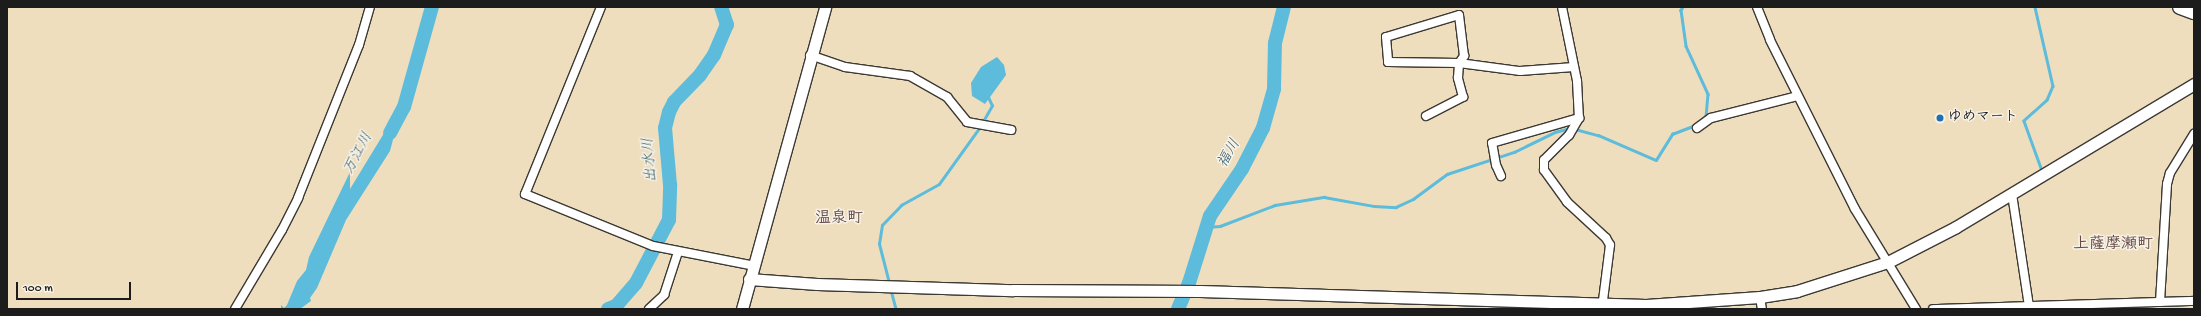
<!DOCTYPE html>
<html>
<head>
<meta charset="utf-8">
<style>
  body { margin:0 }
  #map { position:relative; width:2201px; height:316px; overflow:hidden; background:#efdebd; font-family:"Gochi Hand","Klee One",sans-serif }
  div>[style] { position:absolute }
  .water>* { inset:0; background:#5dbcdb }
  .stream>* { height:2.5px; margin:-1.25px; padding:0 1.25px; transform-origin:1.25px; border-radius:1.25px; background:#5dbcdb }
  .river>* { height:14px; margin:-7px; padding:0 7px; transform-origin:7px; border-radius:7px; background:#5dbcdb }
  .roads { filter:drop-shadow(1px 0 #3c3934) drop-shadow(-1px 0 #3c3934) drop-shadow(0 1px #3c3934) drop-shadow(0 -1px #3c3934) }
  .minor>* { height:8px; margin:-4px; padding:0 4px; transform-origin:4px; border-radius:4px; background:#fff }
  .tertiary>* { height:11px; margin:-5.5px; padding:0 5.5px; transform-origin:5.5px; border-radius:5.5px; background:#fff }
  .trunk>* { height:14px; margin:-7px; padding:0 7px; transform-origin:7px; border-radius:7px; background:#fff }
  .dots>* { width:11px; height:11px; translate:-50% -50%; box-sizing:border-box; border:2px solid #f7f3e8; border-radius:50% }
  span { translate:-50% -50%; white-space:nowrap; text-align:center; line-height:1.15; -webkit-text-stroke:3px #f7f3e8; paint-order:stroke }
  .poi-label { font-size:14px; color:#1c1c1c; font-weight:700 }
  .left { translate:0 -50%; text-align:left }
  .water-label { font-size:15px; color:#365c68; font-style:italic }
  .quarter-label { font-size:16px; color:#684b47; font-weight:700 }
  .frame { position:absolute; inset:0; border:8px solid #1c1c1c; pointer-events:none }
  .scale { position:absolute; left:16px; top:282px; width:115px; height:18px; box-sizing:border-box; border:2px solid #1c1c1c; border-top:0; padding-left:5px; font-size:12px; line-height:14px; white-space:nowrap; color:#1c1c1c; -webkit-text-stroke:3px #f7f3e8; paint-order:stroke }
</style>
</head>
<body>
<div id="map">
  <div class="water">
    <i style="clip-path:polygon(997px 57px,1004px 65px,1006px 75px,985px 104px,972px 96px,971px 83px,981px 67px)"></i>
    <i style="clip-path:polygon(403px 102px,390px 151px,346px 220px,317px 288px,310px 298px,311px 301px,300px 309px,281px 309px,281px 305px,284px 308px,287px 305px,297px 281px,306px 270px,309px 257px,350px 172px,350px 189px)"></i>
  </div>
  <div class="stream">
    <i style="left:1683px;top:7px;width:4px;rotate:124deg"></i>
    <i style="left:1681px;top:10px;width:36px;rotate:82deg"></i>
    <i style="left:1686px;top:46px;width:53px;rotate:65.4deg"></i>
    <i style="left:1708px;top:94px;width:22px;rotate:95deg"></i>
    <i style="left:1706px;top:116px;width:6px;rotate:135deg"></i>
    <i style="left:2035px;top:7px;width:81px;rotate:77.2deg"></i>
    <i style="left:2053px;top:86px;width:15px;rotate:113deg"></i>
    <i style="left:2047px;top:100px;width:31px;rotate:138deg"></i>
    <i style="left:2024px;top:121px;width:50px;rotate:70.1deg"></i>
    <i style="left:982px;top:123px;width:20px;rotate:-60deg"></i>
    <i style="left:992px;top:106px;width:10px;rotate:-114deg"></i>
    <i style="left:1575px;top:129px;width:24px;rotate:15deg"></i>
    <i style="left:1598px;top:135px;width:63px;rotate:23.3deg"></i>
    <i style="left:1656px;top:160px;width:31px;rotate:-58deg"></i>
    <i style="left:1672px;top:134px;width:26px;rotate:-21deg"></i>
    <i style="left:1206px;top:227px;width:14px;rotate:-4deg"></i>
    <i style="left:1220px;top:226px;width:59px;rotate:-20.9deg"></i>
    <i style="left:1275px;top:205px;width:50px;rotate:-9.3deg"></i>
    <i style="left:1324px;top:197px;width:51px;rotate:10.2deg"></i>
    <i style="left:1374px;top:206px;width:22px;rotate:3deg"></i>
    <i style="left:1396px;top:207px;width:19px;rotate:-25deg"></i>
    <i style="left:1413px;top:199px;width:42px;rotate:-36.3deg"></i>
    <i style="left:1447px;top:174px;width:71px;rotate:-18.2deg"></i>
    <i style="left:1514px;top:152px;width:46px;rotate:-26deg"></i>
    <i style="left:1555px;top:132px;width:16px;rotate:-15deg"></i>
    <i style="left:889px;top:283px;width:40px;rotate:-104.4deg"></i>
    <i style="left:879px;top:244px;width:19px;rotate:-81deg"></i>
    <i style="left:882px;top:225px;width:28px;rotate:-46deg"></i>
    <i style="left:901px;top:205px;width:43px;rotate:-28.9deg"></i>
    <i style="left:939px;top:184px;width:70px;rotate:-54.3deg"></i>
    <i style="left:891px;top:290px;width:20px;rotate:75deg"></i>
  </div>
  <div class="river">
    <i style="left:390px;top:133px;width:30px;rotate:-62deg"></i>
    <i style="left:404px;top:107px;width:104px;rotate:-74.4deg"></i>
    <i style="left:608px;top:309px;width:9px;rotate:-21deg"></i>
    <i style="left:616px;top:306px;width:30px;rotate:-49deg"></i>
    <i style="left:636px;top:283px;width:71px;rotate:-62.4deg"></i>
    <i style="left:669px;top:220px;width:35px;rotate:-88deg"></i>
    <i style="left:670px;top:185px;width:57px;rotate:-95deg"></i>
    <i style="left:665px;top:128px;width:16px;rotate:-76deg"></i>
    <i style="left:669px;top:112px;width:11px;rotate:-63deg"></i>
    <i style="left:674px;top:102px;width:37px;rotate:-46deg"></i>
    <i style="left:700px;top:75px;width:24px;rotate:-55deg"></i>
    <i style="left:714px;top:55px;width:33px;rotate:-67deg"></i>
    <i style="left:727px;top:25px;width:19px;rotate:-108deg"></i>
    <i style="left:1178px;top:309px;width:28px;rotate:-67deg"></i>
    <i style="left:1189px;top:283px;width:70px;rotate:-72.6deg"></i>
    <i style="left:1210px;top:216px;width:57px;rotate:-55.8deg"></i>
    <i style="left:1242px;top:169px;width:46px;rotate:-62.9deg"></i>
    <i style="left:1263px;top:128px;width:41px;rotate:-74.2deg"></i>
    <i style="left:1274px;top:89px;width:46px;rotate:-88.8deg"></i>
    <i style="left:1275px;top:43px;width:37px;rotate:-76deg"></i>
  </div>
  <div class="roads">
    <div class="minor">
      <i style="left:601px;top:7px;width:202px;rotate:112.1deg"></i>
      <i style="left:525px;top:194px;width:138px;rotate:22.1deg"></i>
      <i style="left:653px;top:246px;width:104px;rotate:11.1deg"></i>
      <i style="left:1562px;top:7px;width:76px;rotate:78.5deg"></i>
      <i style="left:1577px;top:81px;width:37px;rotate:87deg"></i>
      <i style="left:1579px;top:118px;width:20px;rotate:120deg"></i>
      <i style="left:1569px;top:135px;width:35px;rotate:135deg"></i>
      <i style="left:1544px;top:160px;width:10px;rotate:90deg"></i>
      <i style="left:1544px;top:170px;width:39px;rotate:54deg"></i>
      <i style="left:1567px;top:202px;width:53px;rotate:42.7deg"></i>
      <i style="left:1606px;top:238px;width:8px;rotate:60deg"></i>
      <i style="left:1610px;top:245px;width:64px;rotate:97.2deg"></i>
      <i style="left:1757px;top:7px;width:35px;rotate:68deg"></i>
      <i style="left:1770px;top:40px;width:189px;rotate:63.3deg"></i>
      <i style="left:1855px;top:209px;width:117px;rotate:58.6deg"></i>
      <i style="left:810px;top:55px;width:37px;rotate:19deg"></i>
      <i style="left:845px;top:67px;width:66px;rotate:7.9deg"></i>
      <i style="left:910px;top:76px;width:43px;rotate:29.6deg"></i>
      <i style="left:947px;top:97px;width:32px;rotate:51deg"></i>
      <i style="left:967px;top:122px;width:45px;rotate:10.3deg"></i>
      <i style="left:1426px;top:116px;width:42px;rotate:-27.2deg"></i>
      <i style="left:1463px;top:97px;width:20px;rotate:-105deg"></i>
      <i style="left:1458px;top:78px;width:15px;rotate:-86deg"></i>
      <i style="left:1459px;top:63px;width:9px;rotate:-54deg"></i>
      <i style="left:1464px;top:56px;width:41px;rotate:-97deg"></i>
      <i style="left:1459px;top:15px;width:76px;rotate:163.2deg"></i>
      <i style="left:1386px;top:37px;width:25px;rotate:85deg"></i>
      <i style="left:1388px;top:62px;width:71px;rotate:0.8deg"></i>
      <i style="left:1459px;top:63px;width:62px;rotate:7.5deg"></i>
      <i style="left:1520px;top:71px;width:54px;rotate:-4.2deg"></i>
      <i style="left:1697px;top:128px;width:17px;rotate:-36deg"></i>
      <i style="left:1711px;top:118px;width:89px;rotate:-14.3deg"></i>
      <i style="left:1501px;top:176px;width:12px;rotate:-114deg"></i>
      <i style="left:1496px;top:165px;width:22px;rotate:-100deg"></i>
      <i style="left:1492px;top:143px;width:91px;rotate:-16deg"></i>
      <i style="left:2012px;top:194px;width:113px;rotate:81.4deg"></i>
      <i style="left:1760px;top:297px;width:12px;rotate:81deg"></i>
      <i style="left:2160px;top:302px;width:118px;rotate:-86.6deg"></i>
      <i style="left:2167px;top:184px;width:11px;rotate:-75deg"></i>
      <i style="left:2170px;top:173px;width:46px;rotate:-58.4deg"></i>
      <i style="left:235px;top:309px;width:92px;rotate:-59.3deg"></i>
      <i style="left:282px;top:230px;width:36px;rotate:-63deg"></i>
      <i style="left:298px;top:198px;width:165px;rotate:-68.3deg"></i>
      <i style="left:359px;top:45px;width:40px;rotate:-74deg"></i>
      <i style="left:649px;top:309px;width:21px;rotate:-43deg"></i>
      <i style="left:664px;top:295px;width:45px;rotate:-72deg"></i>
      <i style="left:1933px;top:309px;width:261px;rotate:-1.8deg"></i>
    </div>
    <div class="tertiary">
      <i style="left:749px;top:279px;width:68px;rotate:4.2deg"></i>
      <i style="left:817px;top:284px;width:196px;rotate:1.8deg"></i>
      <i style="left:1013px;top:290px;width:187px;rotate:0.3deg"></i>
      <i style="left:1200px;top:291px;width:446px;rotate:1.8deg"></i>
      <i style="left:1646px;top:305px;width:114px;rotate:-4deg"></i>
      <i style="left:1760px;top:297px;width:37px;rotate:-9deg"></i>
      <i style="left:1797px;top:291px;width:96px;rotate:-17.7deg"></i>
      <i style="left:1888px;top:262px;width:76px;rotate:-27.2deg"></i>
      <i style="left:1956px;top:227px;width:278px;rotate:-31deg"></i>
      <i style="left:742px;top:309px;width:313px;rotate:-74.6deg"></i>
    </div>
    <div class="trunk">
      <i style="left:2180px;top:7px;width:15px;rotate:20deg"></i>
    </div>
  </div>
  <div class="dots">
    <i style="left:1940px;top:118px;background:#1f6fb2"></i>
  </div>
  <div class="poi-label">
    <span class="left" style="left:1948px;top:118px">ゆめマート</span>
  </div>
  <div class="water-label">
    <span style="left:359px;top:154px;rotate:-62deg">万江川</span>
    <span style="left:1230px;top:154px;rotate:-60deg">福川</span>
    <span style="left:651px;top:160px;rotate:-95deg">出水川</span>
  </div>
  <div class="quarter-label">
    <span style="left:839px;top:220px">温泉町</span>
    <span style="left:2113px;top:246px">上薩摩瀬町</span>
  </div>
  <div class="frame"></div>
  <div class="scale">100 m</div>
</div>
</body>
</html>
